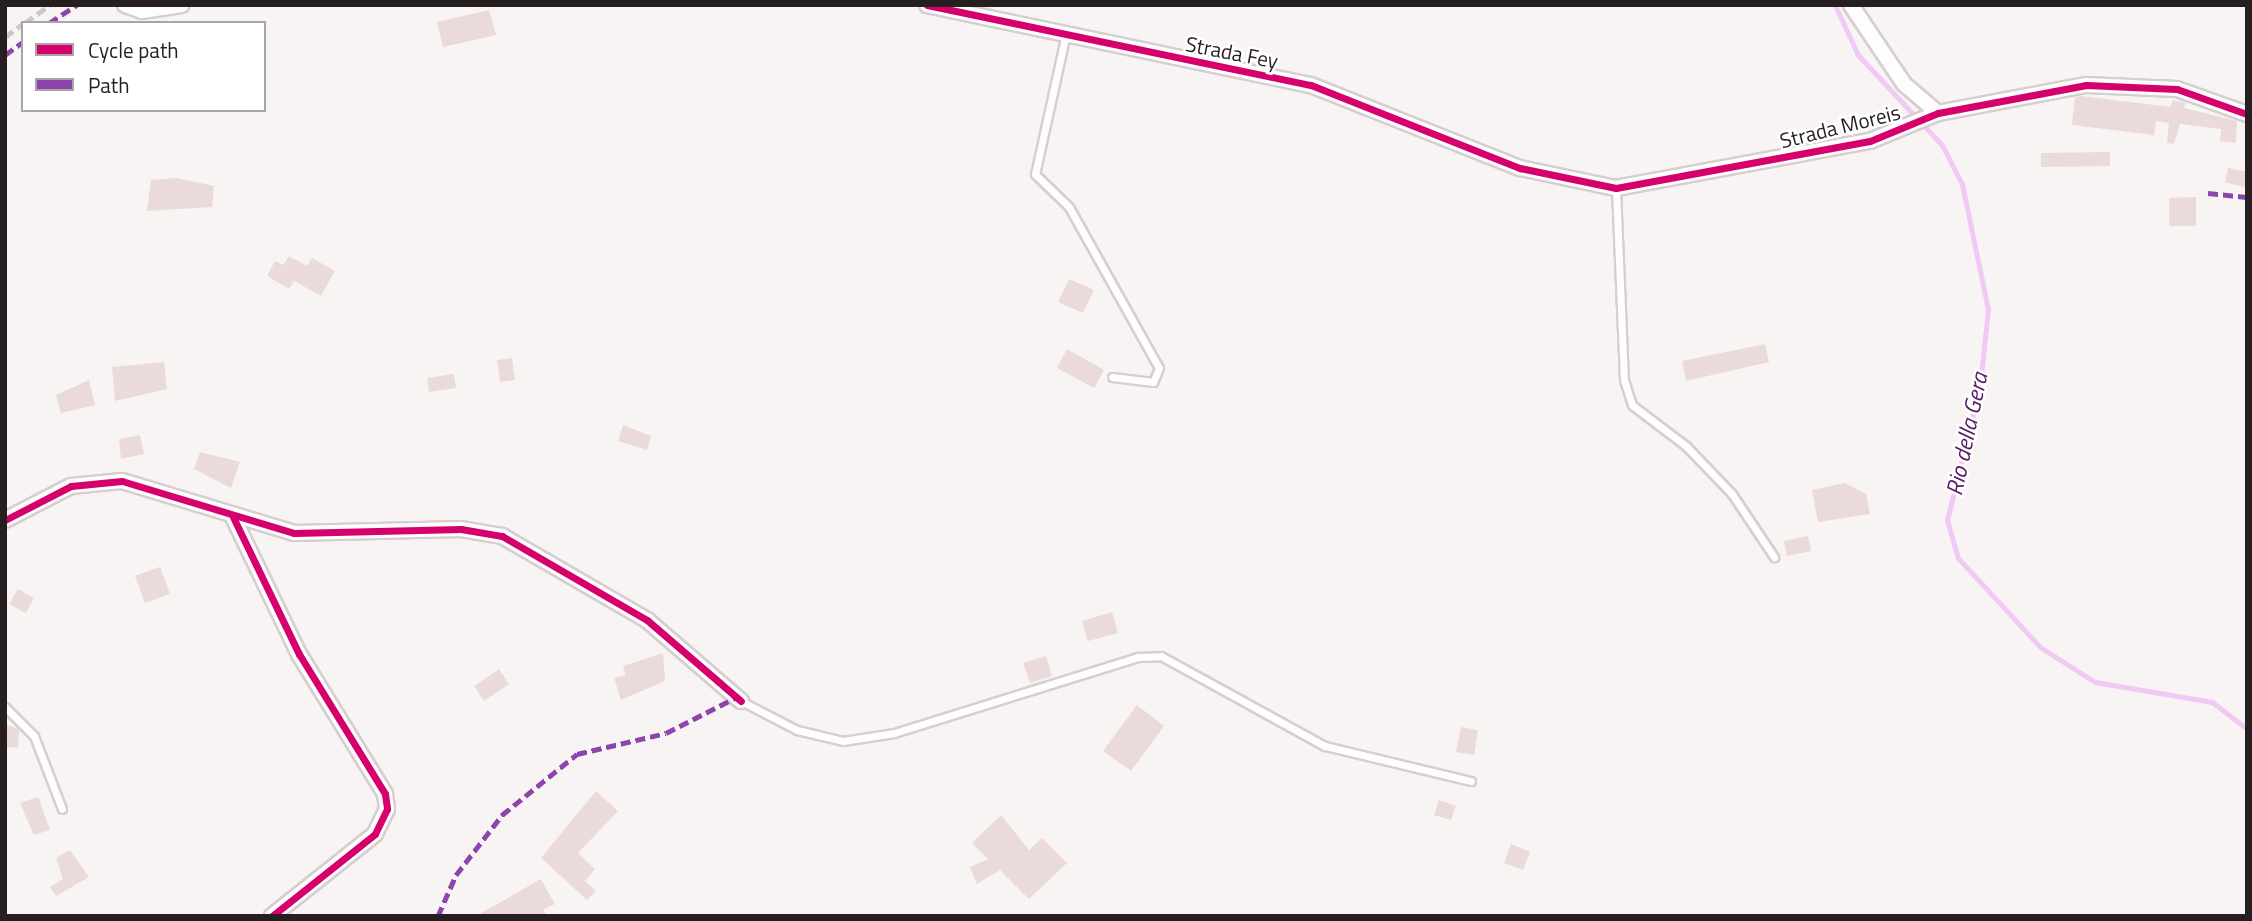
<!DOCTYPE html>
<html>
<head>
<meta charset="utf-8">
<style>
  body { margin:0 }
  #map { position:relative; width:2252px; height:921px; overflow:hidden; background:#f9f4f4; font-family:"Titillium Web",sans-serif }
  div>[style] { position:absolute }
  .stream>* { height:5px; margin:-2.5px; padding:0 2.5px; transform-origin:2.5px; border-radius:2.5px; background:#f0c9f5 }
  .building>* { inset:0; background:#eadad9 }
  .roads { filter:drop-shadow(2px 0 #d6ced0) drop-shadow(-2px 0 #d6ced0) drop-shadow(0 2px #d6ced0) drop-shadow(0 -2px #d6ced0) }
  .service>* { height:7px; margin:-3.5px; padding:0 3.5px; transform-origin:3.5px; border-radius:3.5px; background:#fefdfd }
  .minor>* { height:14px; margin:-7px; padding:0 7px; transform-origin:7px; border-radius:7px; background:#fefdfd }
  .rail>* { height:5px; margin-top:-2.5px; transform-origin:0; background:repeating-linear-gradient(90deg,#cac8c8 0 10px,transparent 0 15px) }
  .quiet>* { height:5px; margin-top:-2.5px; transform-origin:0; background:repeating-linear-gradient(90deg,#8e44ad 0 10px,transparent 0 15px) }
  .cycleway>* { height:7px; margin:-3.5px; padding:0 3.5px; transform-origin:3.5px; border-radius:3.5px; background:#d6006c }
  span { translate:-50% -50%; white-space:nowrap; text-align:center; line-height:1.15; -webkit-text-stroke:5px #fff; paint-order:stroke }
  .street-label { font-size:21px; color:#271e20 }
  .water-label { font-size:23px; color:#571963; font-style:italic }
  .frame { position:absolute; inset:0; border:7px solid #271e20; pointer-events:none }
  .legend { position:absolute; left:21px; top:21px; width:245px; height:91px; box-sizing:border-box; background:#fff; border:2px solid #a9a5a6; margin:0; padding:9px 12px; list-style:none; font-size:21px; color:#271e20 }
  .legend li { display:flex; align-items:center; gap:14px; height:35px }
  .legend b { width:35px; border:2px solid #a9a5a6 }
</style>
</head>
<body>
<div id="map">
  <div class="stream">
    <i style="left:1835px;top:5px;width:55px;rotate:65.3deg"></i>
    <i style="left:1858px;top:55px;width:123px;rotate:47deg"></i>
    <i style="left:1942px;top:145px;width:44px;rotate:62.9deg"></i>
    <i style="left:1962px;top:184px;width:128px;rotate:78.3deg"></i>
    <i style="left:1988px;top:309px;width:76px;rotate:96deg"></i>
    <i style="left:1980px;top:385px;width:139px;rotate:103.7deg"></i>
    <i style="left:1947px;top:520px;width:40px;rotate:74deg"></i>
    <i style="left:1958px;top:558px;width:121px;rotate:47.3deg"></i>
    <i style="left:2040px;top:647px;width:65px;rotate:32.5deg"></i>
    <i style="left:2095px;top:682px;width:119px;rotate:9.7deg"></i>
    <i style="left:2212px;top:702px;width:44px;rotate:37.6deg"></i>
  </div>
  <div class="building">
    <i style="clip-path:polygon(489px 10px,496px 35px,443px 47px,437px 22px)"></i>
    <i style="clip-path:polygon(2081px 96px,2171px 107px,2172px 100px,2186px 103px,2184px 108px,2237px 121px,2236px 143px,2220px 141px,2221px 129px,2180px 124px,2174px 144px,2167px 143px,2169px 123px,2156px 121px,2154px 135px,2072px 125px,2075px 97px)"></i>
    <i style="clip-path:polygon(2110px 152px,2110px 166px,2041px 167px,2041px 153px)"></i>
    <i style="clip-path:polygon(2228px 168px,2247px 172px,2247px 188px,2225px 182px)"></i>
    <i style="clip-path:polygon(177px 178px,214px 186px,212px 207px,147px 211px,151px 180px)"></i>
    <i style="clip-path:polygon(2196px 197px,2196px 226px,2169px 226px,2169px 198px)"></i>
    <i style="clip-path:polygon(289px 256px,307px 266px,312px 258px,335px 271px,321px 296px,294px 281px,289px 289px,267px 276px,275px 261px,283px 265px)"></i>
    <i style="clip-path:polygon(1069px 279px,1094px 290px,1083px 313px,1058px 302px)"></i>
    <i style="clip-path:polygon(1765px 344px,1769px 362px,1686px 381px,1682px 361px)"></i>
    <i style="clip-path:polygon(1067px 349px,1104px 370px,1094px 388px,1057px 368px)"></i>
    <i style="clip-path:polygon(512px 358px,515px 380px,500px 382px,497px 360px)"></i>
    <i style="clip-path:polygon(164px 362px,167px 389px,115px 401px,112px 367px)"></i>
    <i style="clip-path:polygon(454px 374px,456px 388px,429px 392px,427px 378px)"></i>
    <i style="clip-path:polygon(89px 380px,95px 405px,61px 413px,56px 395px)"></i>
    <i style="clip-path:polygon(623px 425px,651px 436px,647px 450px,618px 441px)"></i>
    <i style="clip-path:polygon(140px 435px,144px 454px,121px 459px,119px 439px)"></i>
    <i style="clip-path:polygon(200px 452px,240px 462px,231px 488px,194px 469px)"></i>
    <i style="clip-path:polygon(1845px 483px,1866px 494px,1870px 514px,1818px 522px,1812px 490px)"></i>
    <i style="clip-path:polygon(1808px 536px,1811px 551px,1787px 556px,1784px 541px)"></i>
    <i style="clip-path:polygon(160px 567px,170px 594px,145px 603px,135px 576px)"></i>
    <i style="clip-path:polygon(18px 589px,34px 598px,26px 613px,9px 604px)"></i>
    <i style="clip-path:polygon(1112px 612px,1118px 633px,1088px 641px,1082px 621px)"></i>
    <i style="clip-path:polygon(663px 653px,665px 681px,621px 700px,614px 678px,626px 675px,623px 666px)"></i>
    <i style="clip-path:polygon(1046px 656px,1052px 676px,1030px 683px,1023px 663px)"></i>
    <i style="clip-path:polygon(499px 669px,509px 684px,484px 701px,474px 686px)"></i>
    <i style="clip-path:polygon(1137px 705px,1164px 726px,1131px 771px,1103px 751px)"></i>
    <i style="clip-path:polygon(5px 724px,19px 729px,18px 748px,5px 747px)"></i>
    <i style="clip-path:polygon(1461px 727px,1478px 730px,1474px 755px,1456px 752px)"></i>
    <i style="clip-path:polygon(596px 791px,618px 811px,578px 853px,595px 869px,585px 881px,596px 891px,587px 900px,541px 858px)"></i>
    <i style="clip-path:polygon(38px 797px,50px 830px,34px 835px,20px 803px)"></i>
    <i style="clip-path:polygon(1439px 800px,1456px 806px,1451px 820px,1434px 815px)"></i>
    <i style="clip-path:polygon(1001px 815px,1029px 850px,1042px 838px,1067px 863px,1029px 899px,1000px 870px,977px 884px,970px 867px,988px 859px,972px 843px)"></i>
    <i style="clip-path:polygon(1511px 844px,1530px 852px,1523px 870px,1504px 863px)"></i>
    <i style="clip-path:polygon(70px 850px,89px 877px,56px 896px,50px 887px,63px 879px,56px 858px)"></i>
    <i style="clip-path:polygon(541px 879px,555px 904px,543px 910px,547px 916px,476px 916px)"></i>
  </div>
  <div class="roads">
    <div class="service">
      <i style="left:1065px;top:38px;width:139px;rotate:102.4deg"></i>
      <i style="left:1035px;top:174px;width:47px;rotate:44.1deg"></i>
      <i style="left:1069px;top:207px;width:184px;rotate:60.8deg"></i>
      <i style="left:1159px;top:368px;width:15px;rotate:113deg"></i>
      <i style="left:1153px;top:382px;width:41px;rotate:-173deg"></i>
      <i style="left:1616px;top:189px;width:191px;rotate:87.6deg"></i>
      <i style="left:1624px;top:380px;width:26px;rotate:72deg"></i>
      <i style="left:1632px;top:405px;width:68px;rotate:37.2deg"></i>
      <i style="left:1686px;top:446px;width:66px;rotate:46.2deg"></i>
      <i style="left:1732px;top:494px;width:76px;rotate:56.3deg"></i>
      <i style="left:741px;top:701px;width:63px;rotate:27.4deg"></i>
      <i style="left:797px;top:730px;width:47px;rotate:13.4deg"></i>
      <i style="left:843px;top:741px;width:52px;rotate:-8.9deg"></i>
      <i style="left:894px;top:733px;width:256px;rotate:-17.3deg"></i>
      <i style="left:1138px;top:657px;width:23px;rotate:-2deg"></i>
      <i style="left:1161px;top:656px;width:187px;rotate:28.8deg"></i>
      <i style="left:1325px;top:746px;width:150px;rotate:13.5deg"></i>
      <i style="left:5px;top:707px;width:41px;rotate:45deg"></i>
      <i style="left:34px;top:736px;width:78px;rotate:69deg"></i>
    </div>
    <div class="minor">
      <i style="left:125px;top:5px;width:18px;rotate:19deg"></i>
      <i style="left:142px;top:11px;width:40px;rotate:-8.5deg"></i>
      <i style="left:927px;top:5px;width:392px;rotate:11.8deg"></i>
      <i style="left:1311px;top:85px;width:225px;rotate:21.7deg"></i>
      <i style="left:1520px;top:168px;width:98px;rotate:11.8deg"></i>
      <i style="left:1616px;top:188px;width:258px;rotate:-10.5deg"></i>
      <i style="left:1870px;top:141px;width:74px;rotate:-22.4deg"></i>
      <i style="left:1938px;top:113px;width:151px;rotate:-10.7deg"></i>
      <i style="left:2086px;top:85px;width:91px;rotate:2.5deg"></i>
      <i style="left:2177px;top:89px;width:74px;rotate:19.7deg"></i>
      <i style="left:1851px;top:5px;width:95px;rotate:56.1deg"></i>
      <i style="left:1904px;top:84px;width:45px;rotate:40.5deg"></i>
      <i style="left:233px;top:517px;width:152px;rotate:64.3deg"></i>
      <i style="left:299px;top:654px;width:164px;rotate:58.4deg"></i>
      <i style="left:385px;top:794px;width:15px;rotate:82deg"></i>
      <i style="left:387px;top:809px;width:28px;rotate:116deg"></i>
      <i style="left:375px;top:834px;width:132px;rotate:141.5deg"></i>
      <i style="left:5px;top:520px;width:74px;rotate:-27.3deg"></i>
      <i style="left:71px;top:486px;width:51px;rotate:-5.6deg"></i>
      <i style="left:122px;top:481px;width:180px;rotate:16.8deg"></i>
      <i style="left:294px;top:533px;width:167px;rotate:-1.4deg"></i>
      <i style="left:461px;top:529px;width:42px;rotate:9.7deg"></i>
      <i style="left:502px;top:536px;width:168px;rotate:30.1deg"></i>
      <i style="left:647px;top:620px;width:124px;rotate:40.8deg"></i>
    </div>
  </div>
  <div class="rail">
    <i style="left:25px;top:23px;width:31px;rotate:-36deg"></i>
    <i style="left:5px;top:37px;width:22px;rotate:-36deg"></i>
  </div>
  <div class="quiet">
    <i style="left:49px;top:23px;width:33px;rotate:-33deg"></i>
    <i style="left:5px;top:55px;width:22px;rotate:-36deg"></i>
    <i style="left:2208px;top:193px;width:39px;rotate:6deg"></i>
    <i style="left:438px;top:916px;width:45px;rotate:-66.3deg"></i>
    <i style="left:456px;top:875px;width:76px;rotate:-52.5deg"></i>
    <i style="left:502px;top:815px;width:97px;rotate:-39.1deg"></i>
    <i style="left:577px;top:754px;width:91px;rotate:-13.3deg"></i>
    <i style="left:666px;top:733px;width:80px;rotate:-26.9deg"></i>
  </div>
  <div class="cycleway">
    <i style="left:927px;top:5px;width:392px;rotate:11.8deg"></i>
    <i style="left:1311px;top:85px;width:225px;rotate:21.7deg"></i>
    <i style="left:1520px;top:168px;width:98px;rotate:11.8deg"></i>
    <i style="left:1616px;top:188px;width:258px;rotate:-10.5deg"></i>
    <i style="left:1870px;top:141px;width:74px;rotate:-22.4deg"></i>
    <i style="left:1938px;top:113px;width:151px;rotate:-10.7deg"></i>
    <i style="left:2086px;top:85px;width:91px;rotate:2.5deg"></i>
    <i style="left:2177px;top:89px;width:74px;rotate:19.7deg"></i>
    <i style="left:233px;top:517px;width:152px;rotate:64.3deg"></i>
    <i style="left:299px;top:654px;width:164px;rotate:58.4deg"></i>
    <i style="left:385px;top:794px;width:15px;rotate:82deg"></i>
    <i style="left:387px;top:809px;width:28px;rotate:116deg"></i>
    <i style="left:375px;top:834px;width:132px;rotate:141.5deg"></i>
    <i style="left:5px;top:520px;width:74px;rotate:-27.3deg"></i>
    <i style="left:71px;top:486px;width:51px;rotate:-5.6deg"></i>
    <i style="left:122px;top:481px;width:180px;rotate:16.8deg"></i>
    <i style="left:294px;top:533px;width:167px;rotate:-1.4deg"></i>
    <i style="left:461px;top:529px;width:42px;rotate:9.7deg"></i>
    <i style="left:502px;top:536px;width:168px;rotate:30.1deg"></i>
    <i style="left:647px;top:620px;width:124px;rotate:40.8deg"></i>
  </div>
  <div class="street-label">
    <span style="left:1232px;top:52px;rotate:11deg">Strada Fey</span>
    <span style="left:1840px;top:126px;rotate:-14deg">Strada Moreis</span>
  </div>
  <div class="water-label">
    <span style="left:1967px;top:434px;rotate:-78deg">Rio della Gera</span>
  </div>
  <div class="frame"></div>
  <ul class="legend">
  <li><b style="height:9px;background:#d6006c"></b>Cycle path</li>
  <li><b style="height:9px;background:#8e44ad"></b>Path</li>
  </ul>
</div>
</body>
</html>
